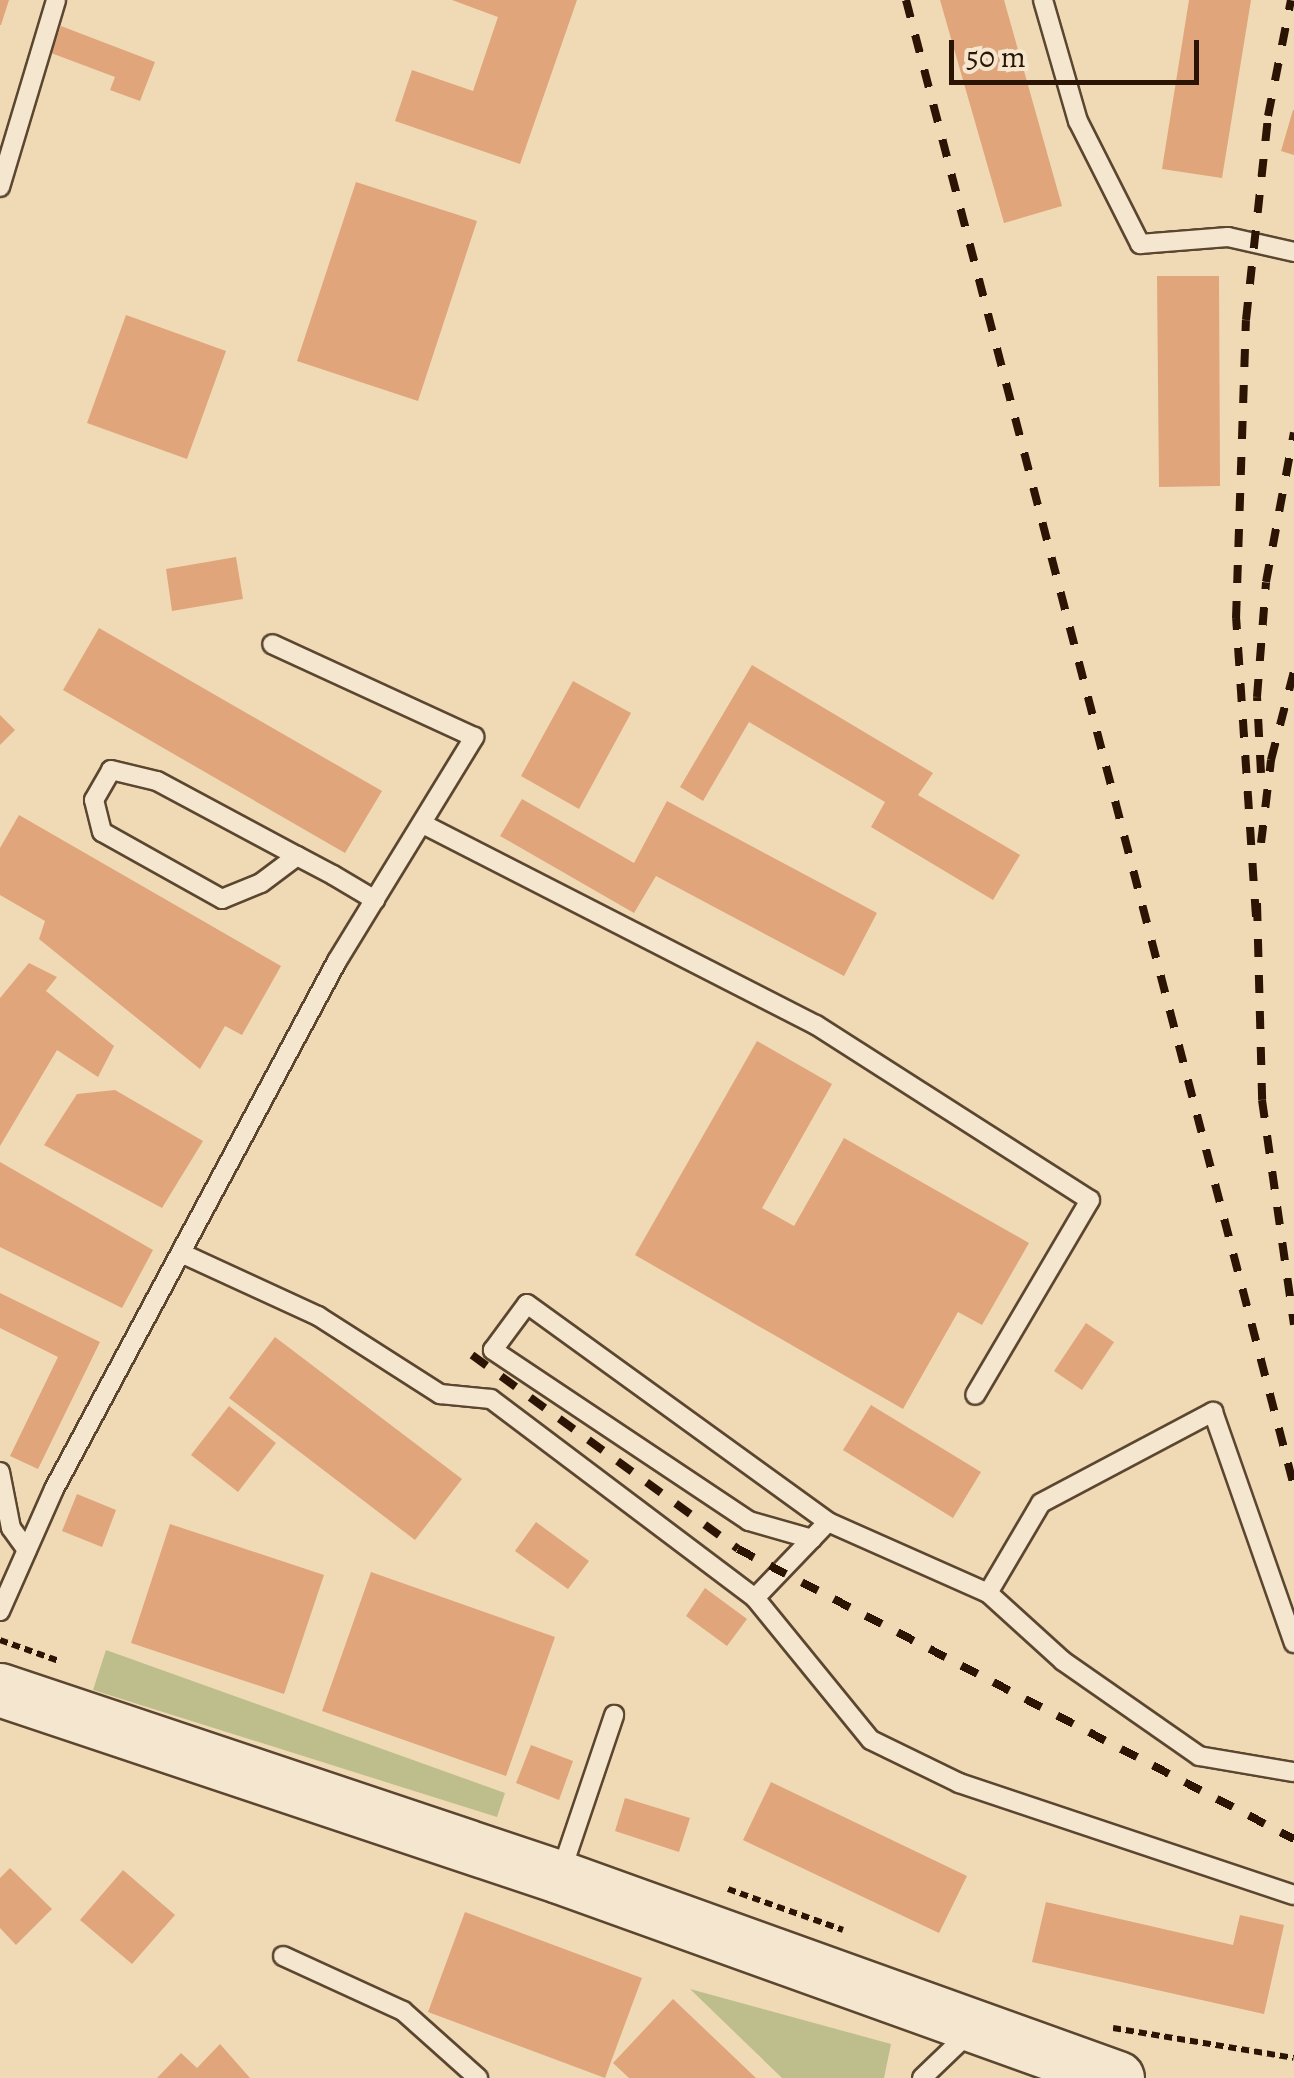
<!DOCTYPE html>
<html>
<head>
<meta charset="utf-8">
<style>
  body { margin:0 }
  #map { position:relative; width:1294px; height:2078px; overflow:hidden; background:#efdab5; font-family:Alegreya,serif }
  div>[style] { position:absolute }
  .green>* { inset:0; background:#bdbe8b }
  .building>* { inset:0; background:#e0a57b }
  .path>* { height:6px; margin-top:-3px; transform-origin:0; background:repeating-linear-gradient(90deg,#2b1403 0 8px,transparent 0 13px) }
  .roads { filter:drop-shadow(2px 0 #5c4630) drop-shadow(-2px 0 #5c4630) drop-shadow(0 2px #5c4630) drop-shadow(0 -2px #5c4630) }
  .lane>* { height:18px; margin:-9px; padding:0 9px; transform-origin:9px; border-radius:9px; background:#f5e7cf }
  .secondary>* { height:52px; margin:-26px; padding:0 26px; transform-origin:26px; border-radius:26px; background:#f5e7cf }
  .rail>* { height:8px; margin-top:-4px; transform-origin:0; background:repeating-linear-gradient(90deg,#2b1403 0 18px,transparent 0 36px) }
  span { translate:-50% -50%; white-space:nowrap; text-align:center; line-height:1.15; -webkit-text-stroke:10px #f5e7cf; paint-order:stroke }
  .scale { position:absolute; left:949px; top:40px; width:250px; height:45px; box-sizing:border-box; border:5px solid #2b1403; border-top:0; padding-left:12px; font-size:30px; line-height:35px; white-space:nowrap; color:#2b1403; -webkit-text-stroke:8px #f5e7cf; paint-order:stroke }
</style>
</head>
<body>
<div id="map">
  <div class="green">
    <i style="clip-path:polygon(106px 1650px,505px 1793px,497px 1817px,93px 1690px)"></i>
    <i style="clip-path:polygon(690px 1989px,891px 2044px,884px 2078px,782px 2078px)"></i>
  </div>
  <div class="building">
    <i style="clip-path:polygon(0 0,9px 0,1px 25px,0 25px)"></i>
    <i style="clip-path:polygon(452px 0,577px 0,520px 164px,395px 121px,412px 70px,473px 91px,498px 17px)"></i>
    <i style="clip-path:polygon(940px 0,1004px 0,1062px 206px,1004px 223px)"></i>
    <i style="clip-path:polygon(1189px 0,1251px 0,1222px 178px,1162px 169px)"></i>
    <i style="clip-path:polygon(61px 26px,155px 62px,140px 101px,110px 90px,115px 77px,51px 53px)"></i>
    <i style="clip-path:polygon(1293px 110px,1294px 110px,1294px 155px,1281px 151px)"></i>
    <i style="clip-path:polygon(356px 182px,477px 221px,418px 401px,297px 361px)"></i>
    <i style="clip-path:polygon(1157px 276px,1219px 276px,1220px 486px,1159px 487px)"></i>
    <i style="clip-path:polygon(126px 315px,226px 351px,187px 459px,87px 423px)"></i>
    <i style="clip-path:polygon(236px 557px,243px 599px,172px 611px,166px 569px)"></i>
    <i style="clip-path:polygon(99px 628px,382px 791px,345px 853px,63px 690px)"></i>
    <i style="clip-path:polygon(752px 665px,933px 773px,918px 795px,1020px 855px,993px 900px,871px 827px,885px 802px,749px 722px,703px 801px,680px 787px)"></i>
    <i style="clip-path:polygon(573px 681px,631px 713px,579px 809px,521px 776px)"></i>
    <i style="clip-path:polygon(0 715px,15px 730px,0 745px)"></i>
    <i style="clip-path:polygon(522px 799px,634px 863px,667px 801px,877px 913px,844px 976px,656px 876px,634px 913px,500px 836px)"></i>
    <i style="clip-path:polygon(19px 815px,281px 966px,242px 1035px,225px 1026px,200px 1069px,39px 939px,45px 921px,0 895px,0 848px)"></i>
    <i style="clip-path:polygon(29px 963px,57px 977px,46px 991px,114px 1046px,98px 1077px,57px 1050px,0 1146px,0 998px)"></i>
    <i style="clip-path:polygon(757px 1041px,832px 1084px,762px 1208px,794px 1226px,844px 1138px,1029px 1243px,982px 1325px,958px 1312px,903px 1409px,635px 1255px)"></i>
    <i style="clip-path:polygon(115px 1090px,203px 1141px,162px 1208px,44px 1145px,77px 1094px)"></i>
    <i style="clip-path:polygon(0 1162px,153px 1250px,122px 1308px,0 1247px)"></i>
    <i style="clip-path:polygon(0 1293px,100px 1342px,38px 1469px,10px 1456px,58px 1357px,0 1328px)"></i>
    <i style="clip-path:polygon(1086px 1323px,1114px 1342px,1082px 1390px,1054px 1371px)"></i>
    <i style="clip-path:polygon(275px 1337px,462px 1479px,415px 1540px,229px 1398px)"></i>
    <i style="clip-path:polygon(871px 1405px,981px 1472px,953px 1518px,843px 1450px)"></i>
    <i style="clip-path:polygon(229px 1406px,276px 1443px,238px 1492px,191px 1455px)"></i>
    <i style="clip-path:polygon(77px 1494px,116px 1510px,102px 1547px,62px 1531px)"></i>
    <i style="clip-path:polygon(536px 1522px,589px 1561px,568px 1589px,515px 1551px)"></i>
    <i style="clip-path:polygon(170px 1524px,324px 1575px,284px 1694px,131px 1643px)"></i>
    <i style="clip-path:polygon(371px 1572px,555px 1637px,506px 1776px,322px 1711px)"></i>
    <i style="clip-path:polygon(705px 1588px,747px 1619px,727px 1646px,686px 1616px)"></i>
    <i style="clip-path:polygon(531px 1745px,573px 1761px,559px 1800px,516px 1783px)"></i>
    <i style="clip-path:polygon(771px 1782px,967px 1876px,939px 1933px,743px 1840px)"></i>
    <i style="clip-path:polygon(625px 1798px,690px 1818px,679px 1852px,615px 1831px)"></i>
    <i style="clip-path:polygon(10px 1868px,52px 1909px,16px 1945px,0 1928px,0 1878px)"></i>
    <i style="clip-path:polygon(123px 1870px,175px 1915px,132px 1964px,80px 1920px)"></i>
    <i style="clip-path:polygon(1046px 1902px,1233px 1945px,1240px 1915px,1284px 1925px,1264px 2014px,1032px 1962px)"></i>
    <i style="clip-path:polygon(465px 1912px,642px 1978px,605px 2078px,428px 2012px)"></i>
    <i style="clip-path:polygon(673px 1999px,756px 2078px,629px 2078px,613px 2063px)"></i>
    <i style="clip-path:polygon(220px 2044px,250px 2078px,157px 2078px,181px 2053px,197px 2068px)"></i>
  </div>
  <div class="path">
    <i style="left:0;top:1640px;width:63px;rotate:19.6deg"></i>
    <i style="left:728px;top:1889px;width:122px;rotate:19.6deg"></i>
    <i style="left:1113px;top:2028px;width:183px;rotate:9.4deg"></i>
  </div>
  <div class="roads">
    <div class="lane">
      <i style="left:1043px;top:0;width:126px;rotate:73.9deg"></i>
      <i style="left:1078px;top:121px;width:138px;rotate:63.2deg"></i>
      <i style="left:1140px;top:244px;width:88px;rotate:-4.5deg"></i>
      <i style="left:1228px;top:237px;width:68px;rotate:12.8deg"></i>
      <i style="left:0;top:187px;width:195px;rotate:-73.3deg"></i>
      <i style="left:423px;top:824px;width:441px;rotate:27.1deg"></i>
      <i style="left:816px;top:1025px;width:325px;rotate:32.6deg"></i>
      <i style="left:1090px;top:1200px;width:226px;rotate:120.5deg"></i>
      <i style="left:297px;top:856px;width:45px;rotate:143.1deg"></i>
      <i style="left:261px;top:883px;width:42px;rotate:157.7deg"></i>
      <i style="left:222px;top:899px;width:137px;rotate:-150.8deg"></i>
      <i style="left:102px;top:832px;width:33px;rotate:-104deg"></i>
      <i style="left:94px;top:800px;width:34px;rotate:-60deg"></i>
      <i style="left:111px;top:770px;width:47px;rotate:13.4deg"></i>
      <i style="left:157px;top:781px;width:159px;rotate:28.2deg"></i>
      <i style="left:297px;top:856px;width:41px;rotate:27.8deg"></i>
      <i style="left:333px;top:875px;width:49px;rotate:30.8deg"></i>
      <i style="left:181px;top:1253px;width:151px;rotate:24.7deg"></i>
      <i style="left:318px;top:1316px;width:145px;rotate:32.6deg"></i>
      <i style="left:440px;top:1394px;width:51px;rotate:5.6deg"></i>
      <i style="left:491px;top:1399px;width:331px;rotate:37deg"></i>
      <i style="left:755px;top:1598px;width:183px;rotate:50.8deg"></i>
      <i style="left:871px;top:1740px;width:98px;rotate:26deg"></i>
      <i style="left:959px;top:1783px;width:353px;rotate:18.5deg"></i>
      <i style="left:0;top:1472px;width:57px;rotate:78.9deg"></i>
      <i style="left:11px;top:1528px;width:27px;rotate:54deg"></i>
      <i style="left:812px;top:1539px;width:66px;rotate:-164.1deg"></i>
      <i style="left:749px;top:1521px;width:308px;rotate:-146.3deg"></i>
      <i style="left:493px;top:1350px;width:57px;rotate:-53.5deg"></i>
      <i style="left:527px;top:1304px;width:372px;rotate:35.9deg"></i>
      <i style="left:988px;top:1593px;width:104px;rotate:-59.5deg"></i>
      <i style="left:1041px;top:1503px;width:195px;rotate:-27.9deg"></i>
      <i style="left:1213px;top:1412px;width:245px;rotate:70.7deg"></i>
      <i style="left:755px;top:1598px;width:105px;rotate:-46.2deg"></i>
      <i style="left:828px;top:1522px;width:175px;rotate:23.9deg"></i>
      <i style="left:988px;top:1593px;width:101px;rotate:42.2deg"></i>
      <i style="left:1063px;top:1661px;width:166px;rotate:34.9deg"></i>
      <i style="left:1199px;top:1756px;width:96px;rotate:9.6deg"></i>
      <i style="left:0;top:1611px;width:133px;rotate:-66.1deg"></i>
      <i style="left:54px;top:1489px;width:599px;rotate:-61.81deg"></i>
      <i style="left:337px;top:961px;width:263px;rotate:-58.5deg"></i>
      <i style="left:474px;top:737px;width:222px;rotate:-155.3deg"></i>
      <i style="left:561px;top:1872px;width:166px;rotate:-71.3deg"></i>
      <i style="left:283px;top:1956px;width:132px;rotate:24.6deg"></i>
      <i style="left:403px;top:2011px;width:101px;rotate:41.8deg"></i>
      <i style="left:922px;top:2078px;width:65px;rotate:-43.8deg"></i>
    </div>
    <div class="secondary">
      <i style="left:0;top:1690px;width:589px;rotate:18.5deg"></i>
      <i style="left:559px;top:1877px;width:594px;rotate:19.78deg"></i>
    </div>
  </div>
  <div class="rail">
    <i style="left:906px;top:0;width:1536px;rotate:75.37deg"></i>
    <i style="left:1261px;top:773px;width:76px;rotate:-93deg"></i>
    <i style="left:1257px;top:697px;width:115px;rotate:-85.5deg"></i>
    <i style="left:1266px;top:582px;width:152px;rotate:-79.4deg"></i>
    <i style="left:1261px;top:843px;width:84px;rotate:-83.1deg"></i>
    <i style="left:1271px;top:760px;width:92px;rotate:-75.5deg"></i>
    <i style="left:1257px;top:903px;width:197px;rotate:88.5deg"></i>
    <i style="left:1262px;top:1100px;width:227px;rotate:81.9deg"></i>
    <i style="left:1256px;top:917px;width:299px;rotate:-93.8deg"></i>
    <i style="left:1236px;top:619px;width:299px;rotate:-88.1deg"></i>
    <i style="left:1246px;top:320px;width:205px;rotate:-83.8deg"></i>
    <i style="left:1268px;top:116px;width:118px;rotate:-78.8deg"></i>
    <i style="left:472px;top:1355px;width:329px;rotate:36.1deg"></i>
    <i style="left:738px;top:1549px;width:627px;rotate:27.55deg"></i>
  </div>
  <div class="scale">50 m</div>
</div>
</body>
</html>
